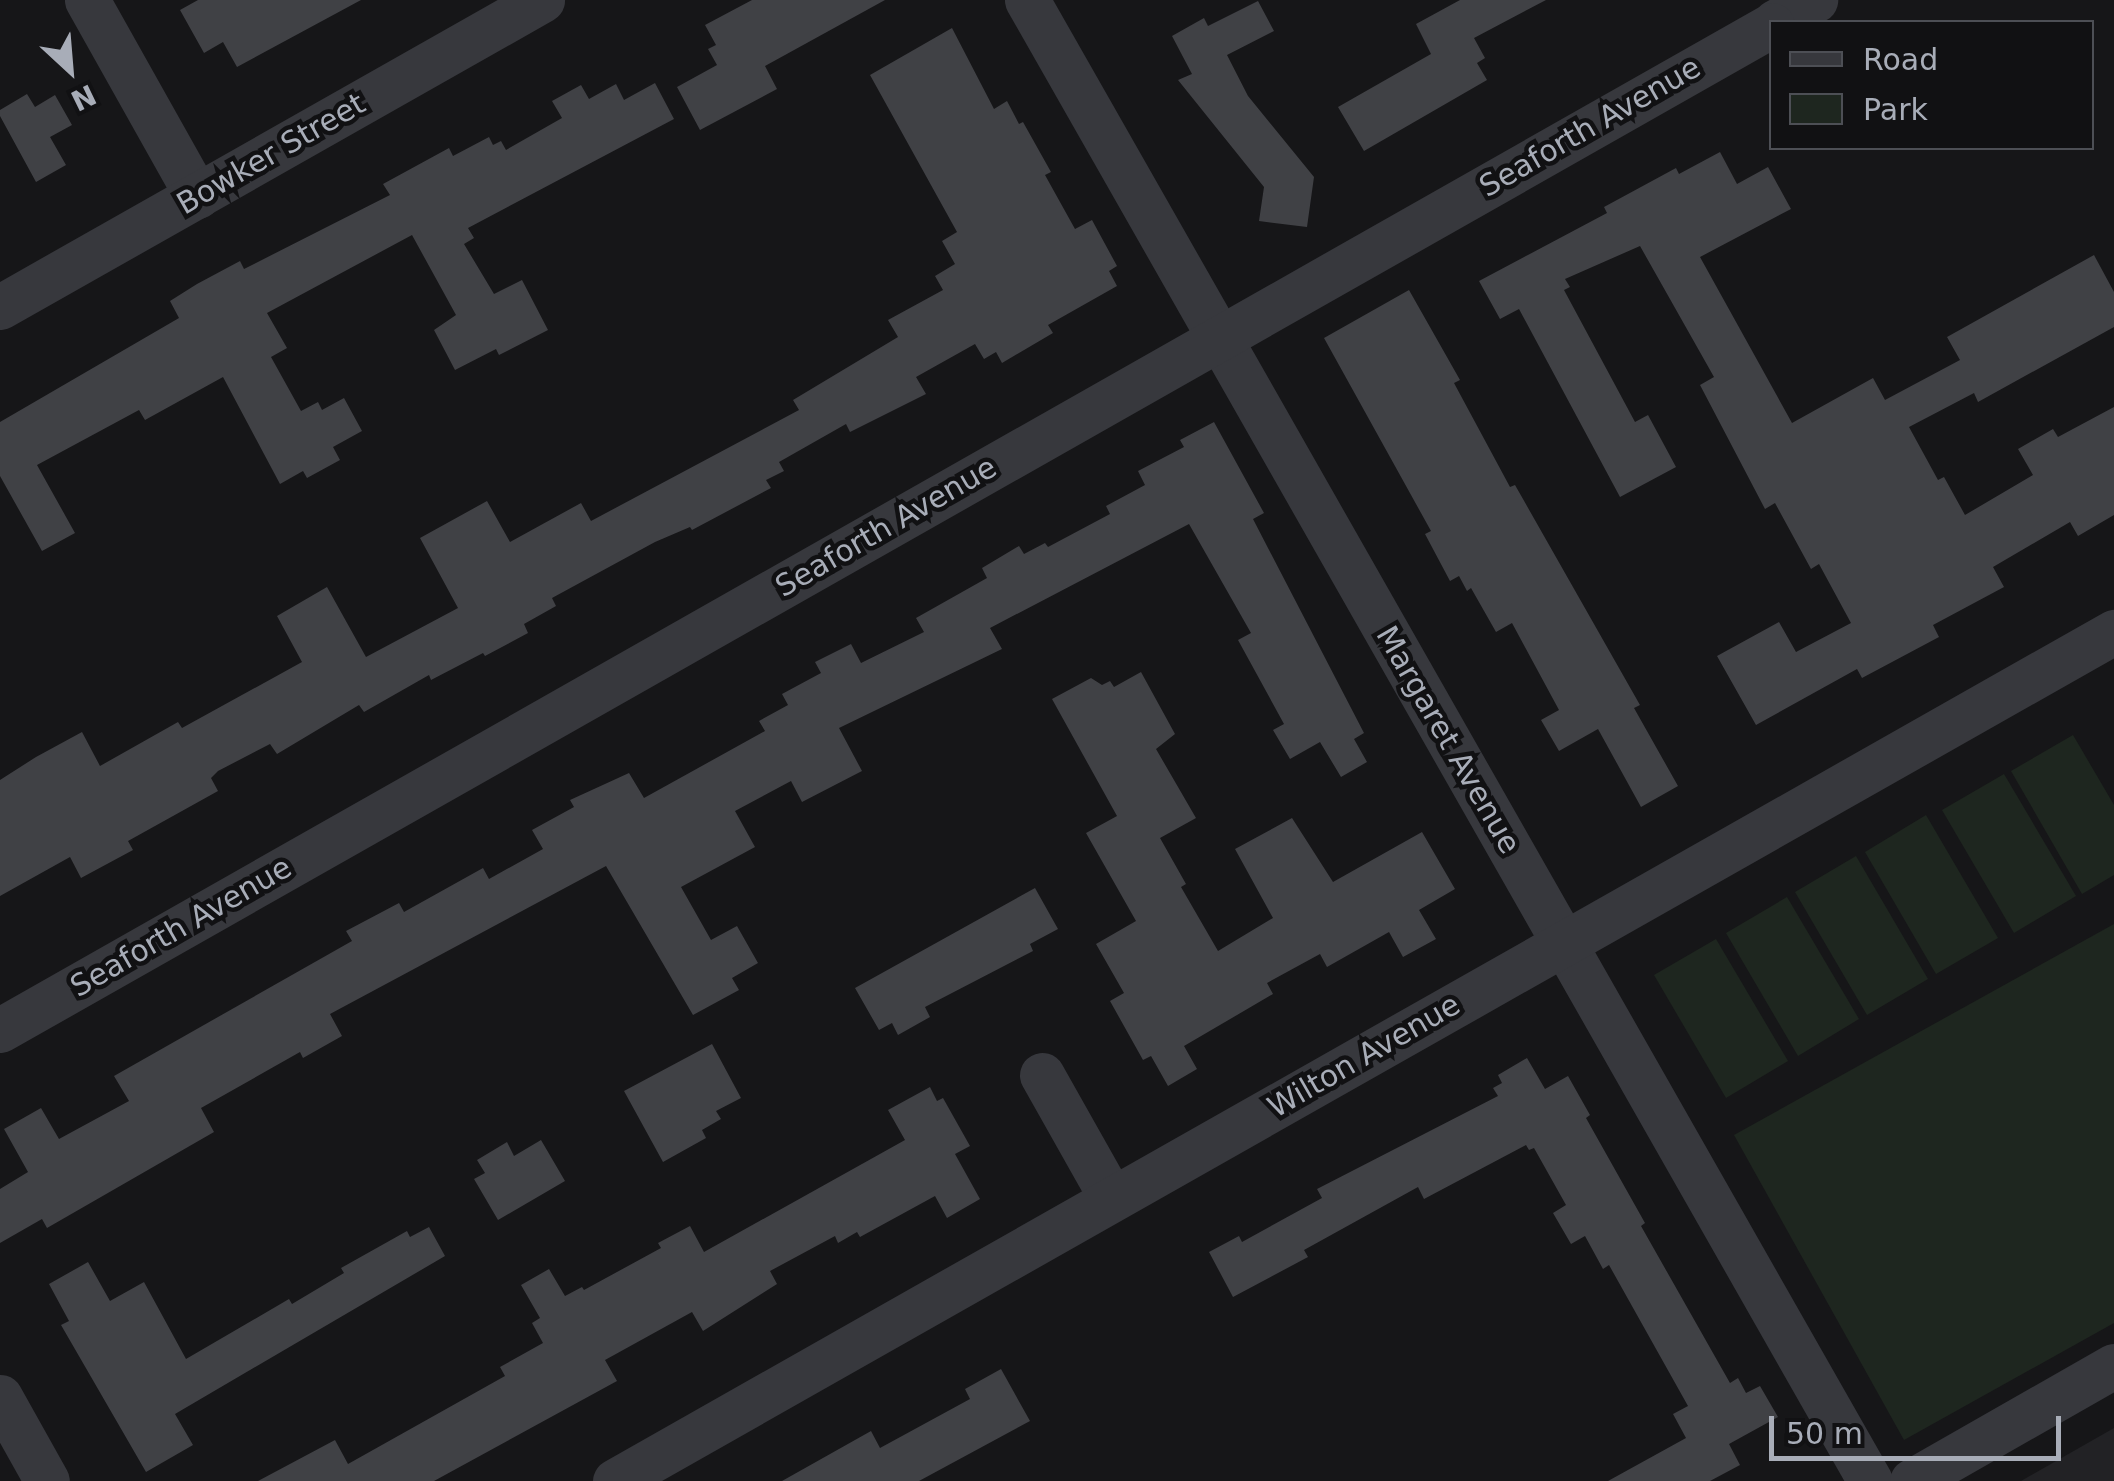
<!DOCTYPE html>
<html>
<head>
<meta charset="utf-8">
<style>
  body { margin:0 }
  #map { position:relative; width:2114px; height:1481px; overflow:hidden; background:#161618; font-family:"DejaVu Sans",sans-serif }
  div>[style] { position:absolute }
  .built>* { inset:0; background:#222225 }
  .green>* { inset:0; background:#1e261f }
  .building>* { inset:0; background:#404145 }
  .minor>* { height:45px; margin:-22.5px; padding:0 22.5px; transform-origin:22.5px; border-radius:22.5px; background:#37383d }
  span { translate:-50% -50%; white-space:nowrap; text-align:center; line-height:1.15; -webkit-text-stroke:9px #111113; paint-order:stroke }
  .street-label { font-size:30px; color:#a8adb8 }
  .legend { position:absolute; left:1769px; top:20px; width:325px; height:130px; box-sizing:border-box; background:#111113; border:2px solid #4d4f55; margin:0; padding:12px 18px; list-style:none; font-size:30px; color:#a8adb8 }
  .legend li { display:flex; align-items:center; gap:20px; height:50px }
  .legend b { width:50px; border:2px solid #4d4f55 }
  .north { position:absolute; left:20px; top:20px; width:100px; height:100px; -webkit-text-stroke:8px #111113; paint-order:stroke; rotate:154deg; font-size:28px; font-weight:700; line-height:40px; text-align:center; color:#a8adb8 }
  .north::after { content:''; display:block; margin:auto; width:35px; height:45px; background:#a8adb8; clip-path:polygon(50% 0,100% 100%,50% 72%,0 100%) }
  .scale { position:absolute; left:1769px; top:1416px; width:292px; height:45px; box-sizing:border-box; border:5px solid #a8adb8; border-top:0; padding-left:12px; font-size:30px; line-height:35px; white-space:nowrap; color:#a8adb8; -webkit-text-stroke:8px #111113; paint-order:stroke }
</style>
</head>
<body>
<div id="map">
  <div class="built">
    <i style="clip-path:polygon(2114px 1428px,2114px 1481px,2021px 1481px)"></i>
  </div>
  <div class="green">
    <i style="clip-path:polygon(2073px 735px,2114px 805px,2114px 875px,2082px 894px,2011px 771px)"></i>
    <i style="clip-path:polygon(2004px 774px,2076px 896px,2014px 933px,1942px 810px)"></i>
    <i style="clip-path:polygon(1926px 815px,1998px 938px,1936px 974px,1865px 852px)"></i>
    <i style="clip-path:polygon(1856px 856px,1928px 979px,1867px 1015px,1795px 892px)"></i>
    <i style="clip-path:polygon(1787px 897px,1859px 1019px,1798px 1056px,1726px 933px)"></i>
    <i style="clip-path:polygon(2114px 924px,2114px 1323px,1904px 1440px,1734px 1135px)"></i>
    <i style="clip-path:polygon(1716px 939px,1788px 1061px,1726px 1098px,1654px 975px)"></i>
  </div>
  <div class="building">
    <i style="clip-path:polygon(198px 0,361px 0,237px 67px,223px 42px,204px 53px,180px 10px)"></i>
    <i style="clip-path:polygon(752px 0,885px 0,765px 66px,777px 89px,700px 130px,677px 87px,717px 65px,708px 49px,716px 45px,705px 25px)"></i>
    <i style="clip-path:polygon(1460px 0,1546px 0,1474px 38px,1485px 58px,1477px 63px,1487px 80px,1364px 151px,1338px 107px,1431px 54px,1416px 24px)"></i>
    <i style="clip-path:polygon(1258px 1px,1274px 31px,1227px 55px,1248px 96px,1314px 177px,1307px 227px,1259px 221px,1264px 187px,1178px 80px,1192px 74px,1172px 36px,1204px 18px,1208px 26px)"></i>
    <i style="clip-path:polygon(952px 28px,994px 109px,1007px 101px,1019px 124px,1023px 122px,1051px 172px,1045px 175px,1075px 229px,1092px 220px,1117px 266px,1109px 271px,1117px 286px,1048px 325px,1053px 333px,1002px 363px,996px 352px,984px 359px,975px 344px,916px 377px,926px 394px,850px 432px,846px 424px,779px 462px,784px 471px,766px 480px,771px 488px,692px 530px,690px 527px,655px 542px,552px 598px,556px 606px,524px 624px,528px 633px,485px 656px,483px 653px,431px 680px,429px 675px,364px 712px,359px 705px,277px 754px,270px 744px,218px 771px,211px 778px,218px 791px,128px 841px,133px 850px,81px 878px,70px 857px,0 896px,0 780px,36px 757px,82px 732px,100px 766px,178px 722px,182px 728px,302px 662px,277px 616px,327px 587px,366px 657px,458px 608px,420px 538px,487px 501px,510px 542px,581px 503px,591px 521px,799px 410px,793px 400px,898px 337px,888px 320px,943px 290px,935px 276px,955px 264px,942px 241px,957px 232px,870px 75px)"></i>
    <i style="clip-path:polygon(655px 83px,674px 119px,468px 228px,474px 238px,464px 244px,494px 294px,522px 280px,548px 330px,499px 355px,496px 349px,455px 370px,434px 330px,456px 315px,412px 235px,267px 313px,287px 348px,271px 357px,301px 411px,318px 402px,322px 410px,344px 398px,362px 431px,333px 447px,340px 460px,307px 478px,303px 471px,280px 484px,223px 377px,145px 420px,139px 410px,37px 465px,75px 533px,42px 551px,0 476px,0 422px,179px 318px,170px 301px,197px 284px,240px 261px,244px 269px,390px 195px,383px 184px,449px 148px,453px 156px,489px 137px,493px 145px,501px 141px,506px 150px,562px 118px,552px 101px,581px 85px,589px 99px,616px 84px,624px 100px)"></i>
    <i style="clip-path:polygon(27px 94px,35px 107px,55px 95px,72px 125px,50px 137px,66px 165px,36px 182px,0 116px,0 110px)"></i>
    <i style="clip-path:polygon(1720px 152px,1737px 184px,1768px 167px,1791px 209px,1700px 257px,1792px 423px,1873px 378px,1885px 400px,1960px 360px,1947px 337px,2094px 255px,2114px 292px,2114px 327px,1978px 402px,1974px 393px,1909px 427px,1938px 480px,1944px 477px,1965px 515px,2033px 475px,2018px 449px,2053px 429px,2058px 437px,2114px 407px,2114px 515px,2078px 536px,2070px 522px,1993px 567px,2004px 587px,1933px 625px,1939px 637px,1862px 678px,1857px 669px,1756px 725px,1717px 656px,1779px 622px,1796px 652px,1851px 623px,1819px 564px,1811px 569px,1775px 503px,1765px 509px,1700px 385px,1714px 377px,1640px 246px,1565px 279px,1570px 287px,1564px 290px,1635px 422px,1648px 415px,1676px 467px,1620px 497px,1519px 309px,1500px 319px,1479px 281px,1607px 213px,1604px 207px,1676px 168px,1679px 174px)"></i>
    <i style="clip-path:polygon(1409px 290px,1460px 380px,1454px 383px,1510px 487px,1515px 485px,1640px 705px,1634px 708px,1678px 786px,1641px 807px,1598px 729px,1559px 751px,1541px 720px,1559px 710px,1512px 623px,1496px 632px,1471px 588px,1467px 591px,1459px 576px,1450px 581px,1425px 534px,1431px 531px,1324px 338px)"></i>
    <i style="clip-path:polygon(1214px 422px,1264px 513px,1253px 519px,1364px 733px,1354px 739px,1367px 762px,1341px 777px,1320px 742px,1290px 759px,1273px 730px,1284px 724px,1238px 640px,1251px 633px,1189px 524px,990px 628px,1002px 649px,839px 728px,862px 771px,802px 802px,791px 781px,735px 811px,755px 847px,681px 887px,711px 940px,737px 926px,758px 963px,732px 978px,739px 990px,693px 1015px,606px 866px,330px 1014px,342px 1036px,303px 1058px,300px 1052px,201px 1108px,214px 1132px,47px 1228px,42px 1219px,0 1243px,0 1189px,28px 1172px,4px 1129px,41px 1108px,59px 1139px,129px 1101px,114px 1076px,352px 941px,346px 931px,399px 903px,404px 912px,483px 868px,489px 879px,543px 849px,532px 830px,574px 807px,570px 800px,629px 773px,644px 798px,765px 731px,759px 721px,788px 705px,782px 694px,821px 673px,815px 662px,851px 644px,861px 663px,924px 632px,916px 618px,987px 578px,982px 568px,1019px 546px,1024px 554px,1045px 543px,1048px 547px,1110px 514px,1106px 506px,1145px 485px,1138px 471px,1184px 447px,1180px 440px)"></i>
    <i style="clip-path:polygon(1141px 672px,1175px 734px,1156px 749px,1196px 818px,1160px 838px,1186px 884px,1181px 887px,1218px 951px,1273px 918px,1235px 849px,1292px 818px,1333px 882px,1422px 832px,1455px 889px,1419px 910px,1436px 939px,1403px 957px,1389px 932px,1327px 967px,1320px 954px,1267px 983px,1273px 994px,1184px 1046px,1197px 1069px,1168px 1086px,1151px 1056px,1143px 1060px,1110px 1001px,1124px 993px,1096px 944px,1136px 921px,1086px 833px,1117px 816px,1052px 699px,1091px 678px,1102px 685px,1110px 681px,1114px 687px)"></i>
    <i style="clip-path:polygon(1035px 888px,1058px 929px,1030px 944px,1033px 951px,925px 1007px,930px 1017px,898px 1035px,892px 1023px,879px 1030px,855px 988px)"></i>
    <i style="clip-path:polygon(712px 1044px,741px 1098px,716px 1111px,721px 1119px,702px 1130px,706px 1138px,663px 1162px,624px 1091px)"></i>
    <i style="clip-path:polygon(1527px 1058px,1545px 1089px,1568px 1076px,1590px 1115px,1586px 1118px,1645px 1223px,1641px 1226px,1730px 1383px,1738px 1378px,1746px 1393px,1760px 1386px,1778px 1417px,1729px 1444px,1740px 1465px,1710px 1481px,1608px 1481px,1686px 1438px,1673px 1414px,1688px 1406px,1609px 1265px,1603px 1269px,1585px 1236px,1571px 1244px,1553px 1213px,1566px 1205px,1534px 1148px,1529px 1150px,1526px 1145px,1424px 1199px,1418px 1187px,1304px 1250px,1308px 1257px,1233px 1297px,1209px 1252px,1239px 1236px,1242px 1242px,1322px 1198px,1317px 1189px,1498px 1096px,1493px 1088px,1502px 1083px,1498px 1075px)"></i>
    <i style="clip-path:polygon(930px 1087px,937px 1101px,943px 1098px,970px 1146px,955px 1154px,980px 1199px,947px 1218px,935px 1196px,860px 1237px,857px 1232px,838px 1243px,835px 1236px,770px 1271px,777px 1284px,703px 1331px,692px 1312px,605px 1360px,617px 1381px,434px 1481px,258px 1481px,335px 1440px,348px 1464px,505px 1376px,500px 1367px,543px 1343px,532px 1323px,540px 1318px,521px 1285px,549px 1269px,565px 1296px,582px 1287px,584px 1290px,661px 1248px,658px 1243px,690px 1226px,704px 1252px,905px 1140px,888px 1110px)"></i>
    <i style="clip-path:polygon(541px 1140px,565px 1181px,498px 1220px,474px 1179px,485px 1173px,477px 1160px,507px 1142px,514px 1156px)"></i>
    <i style="clip-path:polygon(429px 1227px,445px 1256px,175px 1414px,193px 1445px,146px 1472px,61px 1325px,69px 1321px,49px 1284px,88px 1262px,110px 1301px,144px 1282px,186px 1359px,289px 1299px,292px 1304px,344px 1273px,341px 1268px,407px 1231px,410px 1237px)"></i>
    <i style="clip-path:polygon(1001px 1369px,1030px 1421px,919px 1481px,782px 1481px,871px 1431px,880px 1448px,970px 1399px,965px 1389px)"></i>
  </div>
  <div class="minor">
    <i style="left:87px;top:0;width:225px;rotate:60.7deg"></i>
    <i style="left:1027px;top:0;width:1704px;rotate:60.35deg"></i>
    <i style="left:1775px;top:22px;width:46px;rotate:-28.8deg"></i>
    <i style="left:0;top:307px;width:623px;rotate:-29.53deg"></i>
    <i style="left:0;top:1030px;width:2037px;rotate:-29.56deg"></i>
    <i style="left:1042px;top:1075px;width:142px;rotate:60.6deg"></i>
    <i style="left:0;top:1397px;width:96px;rotate:60.8deg"></i>
    <i style="left:615px;top:1481px;width:1723px;rotate:-29.53deg"></i>
    <i style="left:1912px;top:1481px;width:232px;rotate:-29.7deg"></i>
  </div>
  <div class="street-label">
    <span style="left:1590px;top:127px;rotate:-30deg">Seaforth Avenue</span>
    <span style="left:271px;top:154px;rotate:-30deg">Bowker Street</span>
    <span style="left:886px;top:527px;rotate:-30deg">Seaforth Avenue</span>
    <span style="left:1448px;top:740px;rotate:60deg">Margaret Avenue</span>
    <span style="left:181px;top:927px;rotate:-30deg">Seaforth Avenue</span>
    <span style="left:1364px;top:1056px;rotate:-30deg">Wilton Avenue</span>
  </div>
  <ul class="legend">
  <li><b style="height:12px;background:#37383d"></b>Road</li>
  <li><b style="height:28px;background:#1e261f"></b>Park</li>
  </ul>
  <div class="north">N</div>
  <div class="scale">50 m</div>
</div>
</body>
</html>
